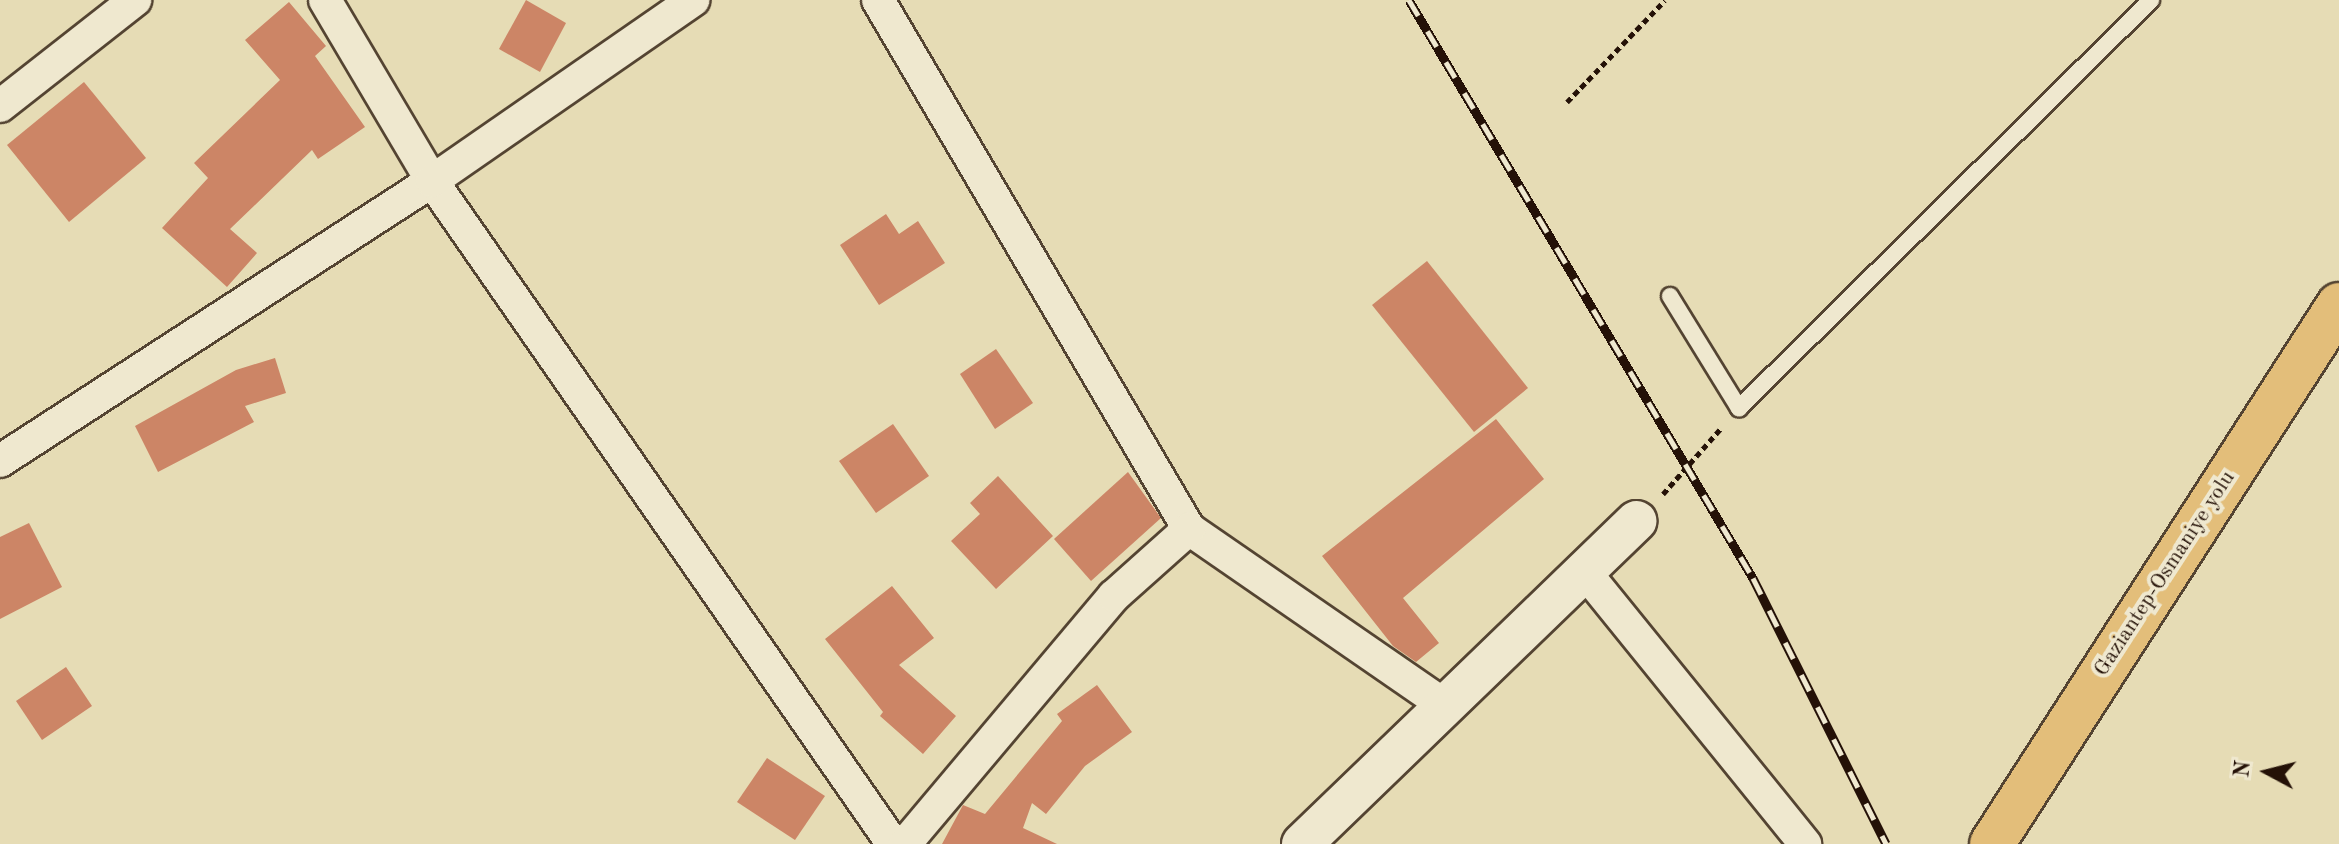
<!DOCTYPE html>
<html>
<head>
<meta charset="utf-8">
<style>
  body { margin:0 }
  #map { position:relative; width:2339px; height:844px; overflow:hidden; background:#e6dcb5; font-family:"Old Standard TT",serif }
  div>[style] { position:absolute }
  .building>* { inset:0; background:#cc8566 }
  .path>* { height:5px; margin-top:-2.5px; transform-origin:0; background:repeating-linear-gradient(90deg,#241107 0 6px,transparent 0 10px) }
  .roads { filter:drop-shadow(2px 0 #544432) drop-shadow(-2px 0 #544432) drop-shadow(0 2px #544432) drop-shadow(0 -2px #544432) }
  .service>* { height:16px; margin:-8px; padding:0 8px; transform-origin:8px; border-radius:8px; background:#efe8cf }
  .minor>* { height:32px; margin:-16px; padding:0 16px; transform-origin:16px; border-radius:16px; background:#efe8cf }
  .tertiary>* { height:40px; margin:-20px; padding:0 20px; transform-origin:20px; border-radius:20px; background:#efe8cf }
  .primary>* { height:44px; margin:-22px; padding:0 22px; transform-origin:22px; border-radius:22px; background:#e3be7a }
  .rail>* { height:9px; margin-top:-4.5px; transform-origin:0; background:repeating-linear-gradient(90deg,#efe8cf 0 18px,#241107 0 36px); box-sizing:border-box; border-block:2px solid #241107 }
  span { translate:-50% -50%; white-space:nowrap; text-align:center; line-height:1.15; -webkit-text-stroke:8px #efe8cf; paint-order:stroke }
  .street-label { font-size:22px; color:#241107 }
  .north { position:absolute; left:2227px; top:732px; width:80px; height:80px; -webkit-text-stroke:6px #efe8cf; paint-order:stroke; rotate:277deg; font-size:22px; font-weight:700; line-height:32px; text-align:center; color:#241107 }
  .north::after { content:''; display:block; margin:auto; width:28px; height:36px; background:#241107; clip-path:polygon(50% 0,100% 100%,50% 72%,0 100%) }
</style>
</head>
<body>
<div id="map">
  <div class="building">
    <i style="clip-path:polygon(526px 0,566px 23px,540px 72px,499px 49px)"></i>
    <i style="clip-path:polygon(289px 2px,326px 46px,315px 56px,365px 127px,318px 159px,312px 150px,230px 229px,257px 253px,227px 287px,162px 228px,208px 178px,194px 163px,280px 80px,245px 40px)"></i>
    <i style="clip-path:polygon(84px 82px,146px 158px,69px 222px,7px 145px)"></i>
    <i style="clip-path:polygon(886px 214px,899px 234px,918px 221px,945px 263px,879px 305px,840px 245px)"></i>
    <i style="clip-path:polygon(1427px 261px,1528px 388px,1474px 432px,1372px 305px)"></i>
    <i style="clip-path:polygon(996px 349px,1033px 403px,995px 429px,960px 374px)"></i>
    <i style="clip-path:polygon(275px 358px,286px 393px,245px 406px,254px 422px,158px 472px,135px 426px,236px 370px)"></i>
    <i style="clip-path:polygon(1496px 419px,1544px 479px,1403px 598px,1439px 643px,1416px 662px,1393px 646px,1322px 556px)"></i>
    <i style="clip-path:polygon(893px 424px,929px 476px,876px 513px,839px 461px)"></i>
    <i style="clip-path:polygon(1128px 472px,1161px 518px,1091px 581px,1054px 539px)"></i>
    <i style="clip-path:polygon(998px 476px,1053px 536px,996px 589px,951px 541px,980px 514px,970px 503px)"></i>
    <i style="clip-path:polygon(29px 523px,62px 587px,0 619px,0 537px)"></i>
    <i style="clip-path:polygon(892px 586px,934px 638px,899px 665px,956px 716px,923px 754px,880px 716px,883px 712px,825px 639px)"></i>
    <i style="clip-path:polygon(66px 667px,92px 706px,42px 740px,16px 701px)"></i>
    <i style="clip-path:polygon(1097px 685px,1132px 732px,1085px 766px,1046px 814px,1032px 803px,1023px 828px,1057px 844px,942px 844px,963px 805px,985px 814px,1062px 721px,1057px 714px)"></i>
    <i style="clip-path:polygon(767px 758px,825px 796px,795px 840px,737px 802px)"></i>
  </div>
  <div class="path">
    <i style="left:1567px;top:102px;width:141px;rotate:-46.1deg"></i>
    <i style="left:1663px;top:494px;width:89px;rotate:-48.6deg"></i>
  </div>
  <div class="roads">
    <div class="service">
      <i style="left:1670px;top:296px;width:132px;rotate:58.4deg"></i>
      <i style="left:1739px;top:408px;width:580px;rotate:-44.72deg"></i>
    </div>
    <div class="minor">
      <i style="left:325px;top:0;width:210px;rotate:59.4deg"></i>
      <i style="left:432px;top:181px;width:808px;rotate:55.19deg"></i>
      <i style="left:878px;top:0;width:614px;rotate:59.55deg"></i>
      <i style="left:1189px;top:529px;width:312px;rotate:34.6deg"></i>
      <i style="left:0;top:106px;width:172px;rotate:-38.1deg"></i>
      <i style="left:0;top:461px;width:515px;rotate:-32.95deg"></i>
      <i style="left:432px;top:181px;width:318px;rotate:-34.7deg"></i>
      <i style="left:1585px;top:572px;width:350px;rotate:51deg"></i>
      <i style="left:905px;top:844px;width:324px;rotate:-49.9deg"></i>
      <i style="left:1114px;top:596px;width:101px;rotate:-41.8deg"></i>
    </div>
    <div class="tertiary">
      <i style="left:1302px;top:844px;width:465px;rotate:-44deg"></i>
    </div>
    <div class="primary">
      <i style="left:1992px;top:844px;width:641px;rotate:-57.23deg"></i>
    </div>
  </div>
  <div class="rail">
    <i style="left:1409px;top:0;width:673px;rotate:59.24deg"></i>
    <i style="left:1753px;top:578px;width:297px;rotate:63.4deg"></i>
  </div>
  <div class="street-label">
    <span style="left:2165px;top:574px;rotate:-57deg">Gaziantep-Osmaniye yolu</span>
  </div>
  <div class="north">N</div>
</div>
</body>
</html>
